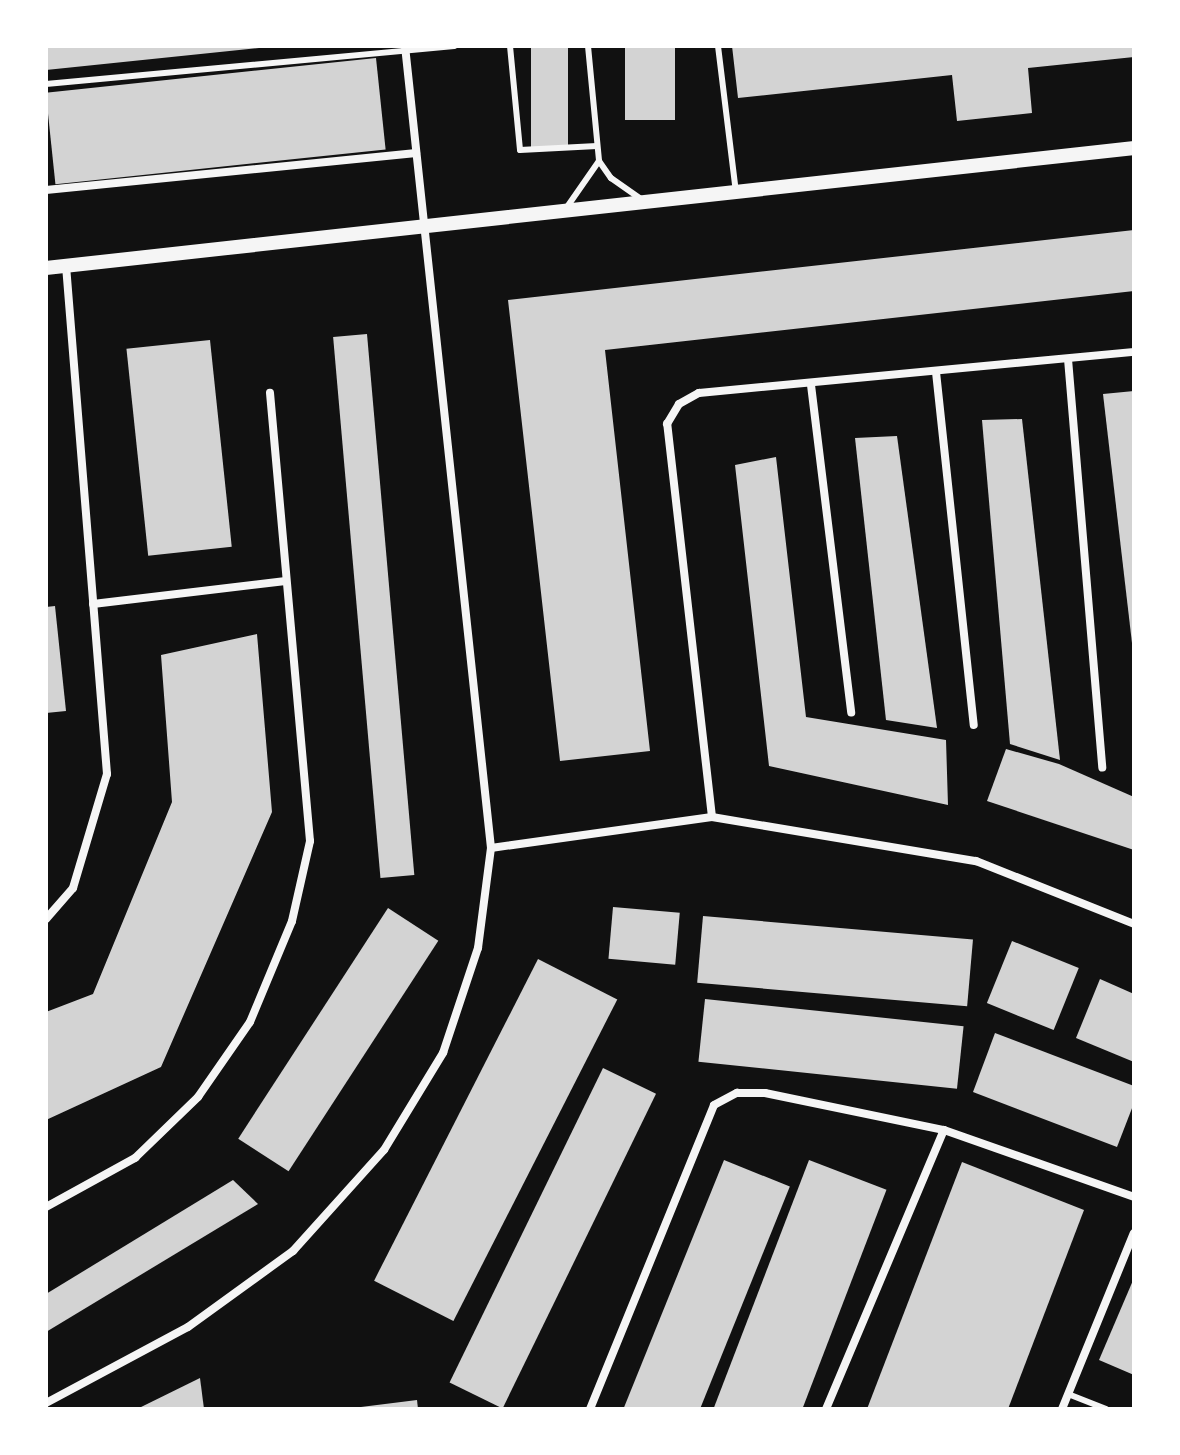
<!DOCTYPE html>
<html>
<head>
<meta charset="utf-8">
<style>
	body { margin:0 }
	#map { position:relative; width:1180px; height:1455px; overflow:hidden; background:#111; font-family:"Varela Round",sans-serif }
	div>[style] { position:absolute }
	[style*='--x'] { left:calc(var(--x)*1px); top:calc(var(--y)*1px); width:calc(var(--w)*1px); rotate:calc(var(--a)*1deg) }
	.building>* { inset:0; background:#d3d3d3; transform-origin:0 0 }
	.service>* { height:6px; margin:-3px; padding:0 3px; transform-origin:3px; border-radius:3px; background:#f5f5f5 }
	.minor>* { height:8px; margin:-4px; padding:0 4px; transform-origin:4px; border-radius:4px; background:#f5f5f5 }
	.tertiary>* { height:14px; margin:-7px; padding:0 7px; transform-origin:7px; border-radius:7px; background:#f5f5f5 }
	span { translate:-50% -50%; white-space:nowrap; text-align:center; line-height:1.15; -webkit-text-stroke:8px #fff; paint-order:stroke }
	.frame { position:absolute; inset:0; border:48px solid #fff; pointer-events:none }
</style>
</head>
<body>
<div id="map">
	<div class="building">
		<div style="clip-path:polygon(46px 46px,259px 46px,259px 48px,46px 70px)"></div>
		<div style="left:531px;top:46px;width:37px;height:101px"></div>
		<div style="left:625px;top:46px;width:50px;height:74px"></div>
		<div style="clip-path:polygon(732px 46px,1134px 46px,1134px 57px,1028px 68px,1032px 113px,957px 121px,952px 75px,738px 98px)"></div>
		<div style="left:376px;top:58px;width:92px;height:332px;rotate:84deg"></div>
		<div style="clip-path:polygon(1134px 230px,1134px 291px,605px 350px,650px 751px,560px 761px,508px 300px)"></div>
		<div style="left:367px;top:334px;width:543px;height:34px;rotate:85deg"></div>
		<div style="left:210px;top:340px;width:208px;height:84px;rotate:84deg"></div>
		<div style="clip-path:polygon(1134px 391px,1134px 642px,1132px 643px,1103px 394px)"></div>
		<div style="clip-path:polygon(1022px 419px,1060px 760px,1010px 744px,982px 420px)"></div>
		<div style="clip-path:polygon(897px 436px,937px 728px,886px 720px,855px 438px)"></div>
		<div style="clip-path:polygon(776px 457px,806px 717px,946px 740px,948px 805px,769px 766px,735px 465px)"></div>
		<div style="clip-path:polygon(55px 606px,66px 711px,46px 713px,46px 607px)"></div>
		<div style="clip-path:polygon(257px 634px,272px 812px,161px 1067px,46px 1120px,46px 1012px,93px 994px,172px 802px,161px 655px)"></div>
		<div style="clip-path:polygon(1006px 749px,1059px 764px,1134px 797px,1134px 850px,987px 801px)"></div>
		<div style="left:613px;top:907px;width:67px;height:52px;rotate:5deg"></div>
		<div style="left:388px;top:908px;width:60px;height:275px;rotate:33deg"></div>
		<div style="left:703px;top:916px;width:271px;height:67px;rotate:5deg"></div>
		<div style="left:1012px;top:941px;width:72px;height:67px;rotate:22deg"></div>
		<div style="left:538px;top:959px;width:89px;height:361px;rotate:27deg"></div>
		<div style="clip-path:polygon(1100px 979px,1134px 994px,1134px 1062px,1076px 1038px)"></div>
		<div style="left:705px;top:999px;width:260px;height:63px;rotate:6deg"></div>
		<div style="clip-path:polygon(995px 1033px,1134px 1086px,1134px 1103px,1117px 1147px,973px 1092px)"></div>
		<div style="left:603px;top:1068px;width:59px;height:350px;rotate:26deg"></div>
		<div style="left:724px;top:1160px;width:71px;height:267px;rotate:22deg"></div>
		<div style="left:809px;top:1160px;width:83px;height:267px;rotate:21deg"></div>
		<div style="clip-path:polygon(962px 1162px,1084px 1210px,1008px 1409px,867px 1409px)"></div>
		<div style="clip-path:polygon(233px 1180px,258px 1204px,46px 1332px,46px 1294px)"></div>
		<div style="clip-path:polygon(1134px 1278px,1134px 1375px,1099px 1360px)"></div>
		<div style="clip-path:polygon(200px 1378px,204px 1409px,137px 1409px)"></div>
		<div style="clip-path:polygon(417px 1400px,418px 1409px,361px 1409px,361px 1407px)"></div>
	</div>
	<div class="service">
		<div style="--x:510;--y:46;--w:104;--a:84.5"></div>
		<div style="--x:520;--y:150;--w:77;--a:-3"></div>
		<div style="--x:588;--y:46;--w:116;--a:84.5"></div>
		<div style="--x:599;--y:161;--w:21;--a:55"></div>
		<div style="--x:611;--y:178;--w:37;--a:35"></div>
		<div style="--x:718;--y:46;--w:147;--a:83"></div>
		<div style="--x:46;--y:84;--w:410;--a:-5.3"></div>
		<div style="--x:567;--y:207;--w:56;--a:-55.2"></div>
		<div style="--x:1068;--y:1394;--w:41;--a:21.5"></div>
	</div>
	<div class="minor">
		<div style="--x:46;--y:190;--w:372;--a:-5.7"></div>
		<div style="--x:1068;--y:359;--w:410;--a:85.2"></div>
		<div style="--x:936;--y:372;--w:355;--a:83.9"></div>
		<div style="--x:811;--y:385;--w:330;--a:83"></div>
		<div style="--x:93;--y:604;--w:194;--a:-6.8"></div>
		<div style="--x:712;--y:817;--w:396;--a:-96.5"></div>
		<div style="--x:667;--y:424;--w:23;--a:-59"></div>
		<div style="--x:679;--y:404;--w:23;--a:-29"></div>
		<div style="--x:699;--y:393;--w:437;--a:-5.4"></div>
		<div style="--x:491;--y:848;--w:223;--a:-8"></div>
		<div style="--x:712;--y:817;--w:268;--a:9.5"></div>
		<div style="--x:976;--y:861;--w:170;--a:21.7"></div>
		<div style="--x:46;--y:919;--w:41;--a:-48.9"></div>
		<div style="--x:73;--y:888;--w:119;--a:-73.4"></div>
		<div style="--x:107;--y:774;--w:510;--a:-94.61"></div>
		<div style="--x:46;--y:1207;--w:102;--a:-28.8"></div>
		<div style="--x:135;--y:1158;--w:88;--a:-44.1"></div>
		<div style="--x:198;--y:1097;--w:91;--a:-55.3"></div>
		<div style="--x:250;--y:1022;--w:109;--a:-67.4"></div>
		<div style="--x:292;--y:921;--w:82;--a:-77.3"></div>
		<div style="--x:310;--y:841;--w:450;--a:-95.1"></div>
		<div style="--x:46;--y:1403;--w:161;--a:-28.2"></div>
		<div style="--x:188;--y:1327;--w:130;--a:-35.9"></div>
		<div style="--x:293;--y:1251;--w:136;--a:-48"></div>
		<div style="--x:384;--y:1150;--w:114;--a:-58.7"></div>
		<div style="--x:443;--y:1053;--w:111;--a:-71.6"></div>
		<div style="--x:478;--y:948;--w:101;--a:-82.6"></div>
		<div style="--x:491;--y:848;--w:807;--a:-96.12"></div>
		<div style="--x:590;--y:1409;--w:328;--a:-67.8"></div>
		<div style="--x:714;--y:1105;--w:26;--a:-28"></div>
		<div style="--x:737;--y:1093;--w:28;--a:0"></div>
		<div style="--x:765;--y:1093;--w:183;--a:11.7"></div>
		<div style="--x:944;--y:1130;--w:201;--a:19.4"></div>
		<div style="--x:826;--y:1409;--w:303;--a:-67.1"></div>
		<div style="--x:1062;--y:1409;--w:190;--a:-67.8"></div>
	</div>
	<div class="tertiary">
		<div style="--x:46;--y:268;--w:1095;--a:-6.29"></div>
	</div>
	<div class="frame"></div>
</div>
</body>
</html>
